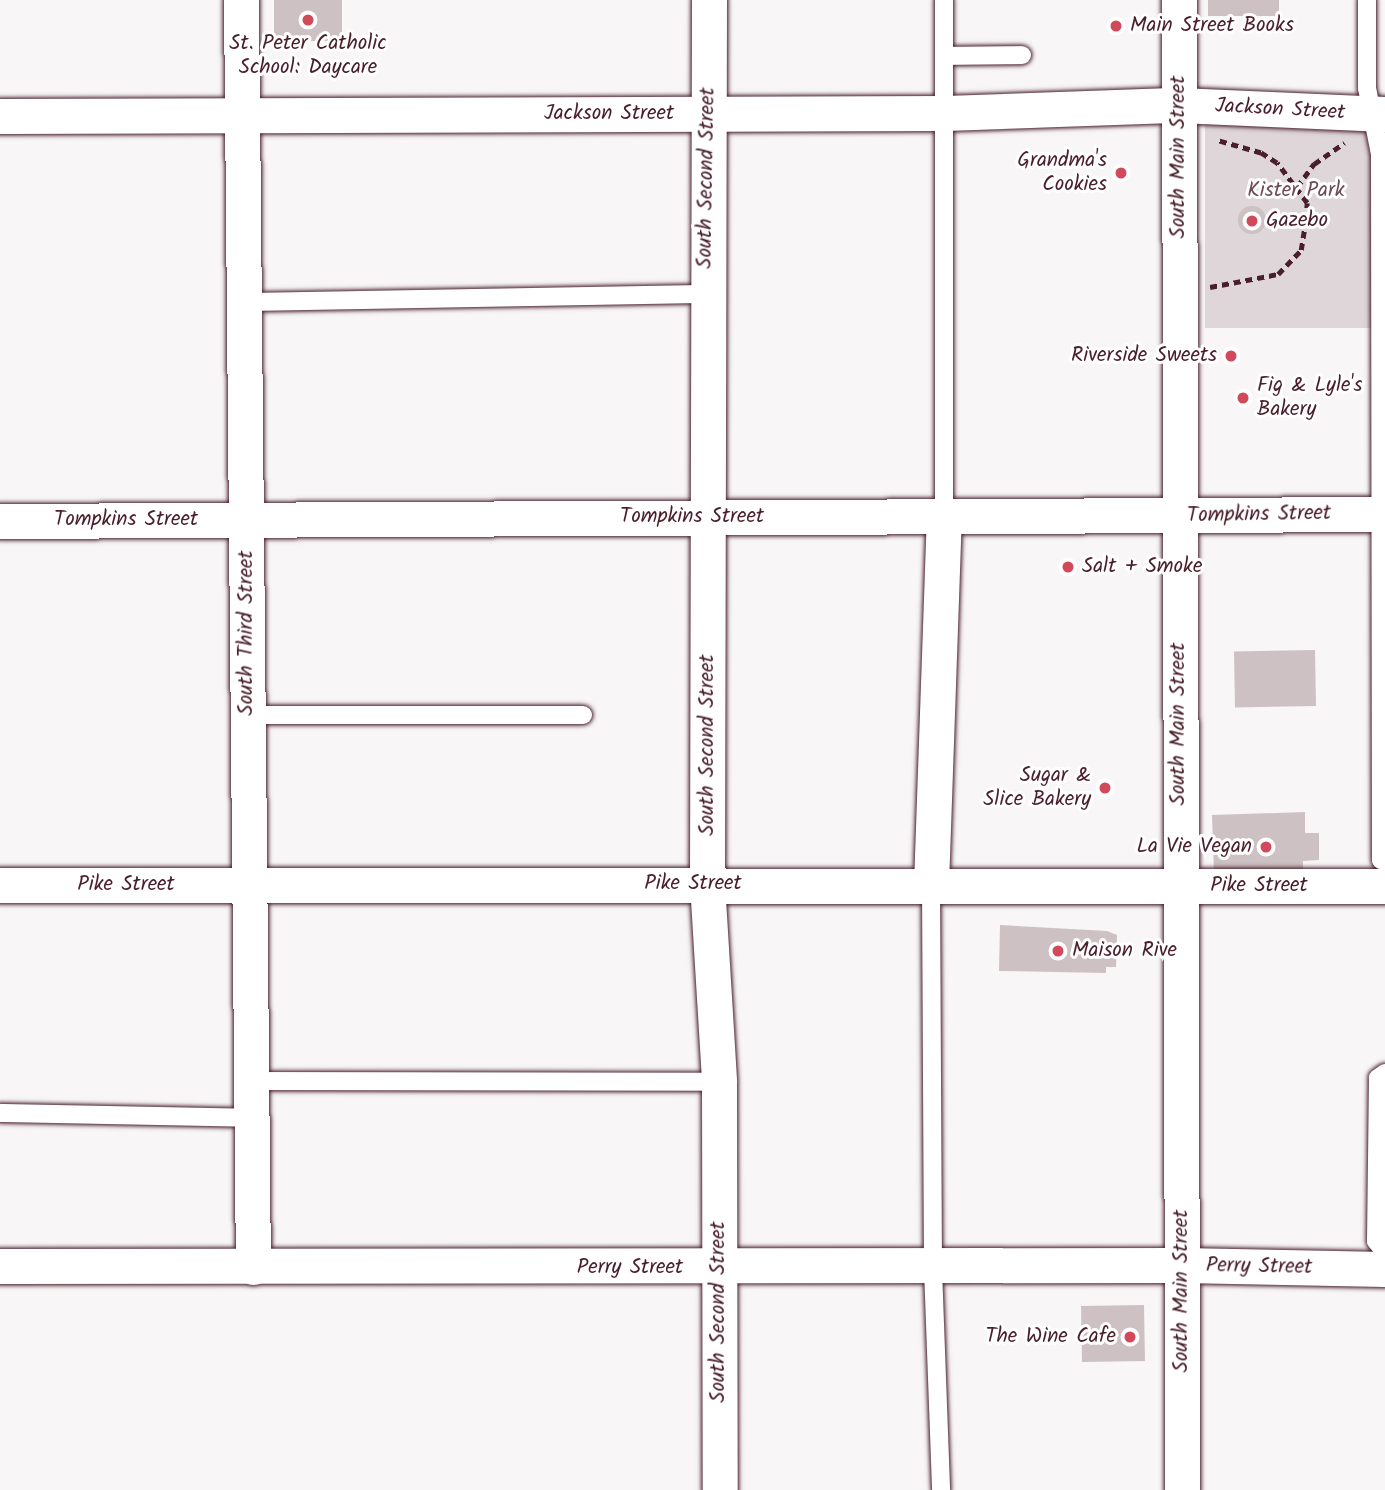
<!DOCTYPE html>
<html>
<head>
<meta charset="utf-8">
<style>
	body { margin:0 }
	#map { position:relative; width:1385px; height:1490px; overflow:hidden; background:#f8f6f7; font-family:Kalam,sans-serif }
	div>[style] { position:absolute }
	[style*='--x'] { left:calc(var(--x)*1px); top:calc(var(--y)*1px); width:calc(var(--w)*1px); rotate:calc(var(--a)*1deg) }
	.green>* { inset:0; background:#ded6d9; transform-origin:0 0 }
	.building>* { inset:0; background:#cdc1c4; transform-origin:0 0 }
	.round { border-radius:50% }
	.path>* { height:4.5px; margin-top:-2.25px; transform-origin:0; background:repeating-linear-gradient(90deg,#4a1f2b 0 7px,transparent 0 12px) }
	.roads { filter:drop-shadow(0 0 2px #4a1f2b) drop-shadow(0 0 2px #4a1f2b) }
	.lane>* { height:18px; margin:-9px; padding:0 9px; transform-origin:9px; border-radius:9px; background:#fff }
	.street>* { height:35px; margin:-17.5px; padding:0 17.5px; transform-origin:17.5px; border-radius:17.5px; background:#fff }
	.dots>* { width:19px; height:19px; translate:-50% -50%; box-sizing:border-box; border:4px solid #fff; border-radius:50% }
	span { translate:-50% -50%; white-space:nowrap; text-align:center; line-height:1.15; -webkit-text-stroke:6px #fff; paint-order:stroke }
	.poi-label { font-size:21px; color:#4a1f2b }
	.left { translate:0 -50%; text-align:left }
	.right { translate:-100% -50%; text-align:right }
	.street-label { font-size:21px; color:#4a1f2b }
	.park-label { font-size:21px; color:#6f4d56 }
</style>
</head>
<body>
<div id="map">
	<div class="green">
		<div style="left:1205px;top:96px;width:180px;height:232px"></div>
	</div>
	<div class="building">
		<div style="left:274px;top:0;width:68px;height:41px"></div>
		<div style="left:1208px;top:0;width:71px;height:16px"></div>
		<div class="round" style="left:1238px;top:206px;width:28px;height:28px"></div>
		<div style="left:1315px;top:650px;width:56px;height:81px;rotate:89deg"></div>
		<div style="clip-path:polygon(1305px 812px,1305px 833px,1319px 833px,1319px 860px,1303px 861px,1303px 873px,1214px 875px,1212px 815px)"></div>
		<div style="clip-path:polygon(1000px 925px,1107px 931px,1117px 935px,1116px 967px,1106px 967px,1106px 973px,999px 971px)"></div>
		<div style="left:1144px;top:1305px;width:56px;height:63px;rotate:89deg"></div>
	</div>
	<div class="path">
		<div style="--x:1297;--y:187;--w:29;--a:-54"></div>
		<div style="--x:1314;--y:164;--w:37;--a:-35"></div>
		<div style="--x:1268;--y:222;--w:38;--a:-3"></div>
		<div style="--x:1210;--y:287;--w:69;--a:-10.8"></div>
		<div style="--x:1278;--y:274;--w:33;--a:-46"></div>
		<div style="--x:1301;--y:250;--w:30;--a:-81"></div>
		<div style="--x:1306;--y:220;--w:17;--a:-87"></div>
		<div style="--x:1307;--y:203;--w:50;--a:-126.9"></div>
		<div style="--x:1277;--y:163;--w:19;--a:-148"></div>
		<div style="--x:1261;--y:153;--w:44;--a:-164.1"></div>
	</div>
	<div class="roads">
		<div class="lane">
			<div style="--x:1367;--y:0;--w:88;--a:90"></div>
			<div style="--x:1367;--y:88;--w:67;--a:78.9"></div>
			<div style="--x:1380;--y:154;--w:706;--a:89.92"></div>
			<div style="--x:1381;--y:860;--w:4;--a:0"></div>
			<div style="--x:945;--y:56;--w:77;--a:-0.7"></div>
			<div style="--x:244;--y:302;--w:462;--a:-1"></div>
			<div style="--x:944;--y:516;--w:516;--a:-90"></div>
			<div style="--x:248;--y:715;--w:335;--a:0"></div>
			<div style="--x:931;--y:885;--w:384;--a:89.7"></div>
			<div style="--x:933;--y:1269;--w:221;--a:87.9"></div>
			<div style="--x:1385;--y:1073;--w:9;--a:144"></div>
			<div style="--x:1378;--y:1078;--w:163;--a:90.7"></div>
			<div style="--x:1376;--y:1241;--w:14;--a:51"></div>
			<div style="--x:251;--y:1081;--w:468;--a:0.1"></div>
			<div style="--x:0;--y:1113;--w:252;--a:1.1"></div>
		</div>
		<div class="street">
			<div style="--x:241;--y:0;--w:1267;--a:89.46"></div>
			<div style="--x:709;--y:0;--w:883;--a:90.13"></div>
			<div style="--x:707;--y:883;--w:199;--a:86.5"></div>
			<div style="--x:719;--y:1082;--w:408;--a:89.9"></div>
			<div style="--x:1179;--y:0;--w:1490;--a:89.88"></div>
			<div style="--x:0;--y:116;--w:945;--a:-0.18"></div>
			<div style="--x:945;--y:113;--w:234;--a:-2"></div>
			<div style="--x:1179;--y:105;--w:206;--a:2.5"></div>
			<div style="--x:0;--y:521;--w:1385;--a:-0.29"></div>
			<div style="--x:0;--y:885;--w:1385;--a:0.04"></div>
			<div style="--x:931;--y:885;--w:369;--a:-88"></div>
			<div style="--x:0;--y:1266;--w:1182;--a:-0.05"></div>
			<div style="--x:1182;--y:1265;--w:203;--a:1.1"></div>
		</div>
	</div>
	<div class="dots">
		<div style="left:308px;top:20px;background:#d1495b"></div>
		<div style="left:1116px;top:26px;background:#d1495b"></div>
		<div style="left:1121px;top:173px;background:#d1495b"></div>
		<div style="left:1252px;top:221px;background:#d1495b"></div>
		<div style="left:1231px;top:356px;background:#d1495b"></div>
		<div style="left:1243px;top:398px;background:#d1495b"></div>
		<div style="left:1068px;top:567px;background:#d1495b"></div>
		<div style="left:1105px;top:788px;background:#d1495b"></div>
		<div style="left:1266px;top:847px;background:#d1495b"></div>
		<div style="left:1058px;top:951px;background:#d1495b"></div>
		<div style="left:1130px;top:1337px;background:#d1495b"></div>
	</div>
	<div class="poi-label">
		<span class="left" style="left:1130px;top:26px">Main Street Books</span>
		<span style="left:308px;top:56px">St. Peter Catholic<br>School: Daycare</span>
		<span class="right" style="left:1107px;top:173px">Grandma's<br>Cookies</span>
		<span class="left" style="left:1266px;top:221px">Gazebo</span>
		<span class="right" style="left:1217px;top:356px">Riverside Sweets</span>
		<span class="left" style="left:1257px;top:398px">Fig &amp; Lyle's<br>Bakery</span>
		<span class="left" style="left:1082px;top:567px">Salt + Smoke</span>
		<span class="right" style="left:1091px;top:788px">Sugar &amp;<br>Slice Bakery</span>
		<span class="right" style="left:1252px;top:847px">La Vie Vegan</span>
		<span class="left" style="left:1072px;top:951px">Maison Rive</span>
		<span class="right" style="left:1116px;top:1337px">The Wine Cafe</span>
	</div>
	<div class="street-label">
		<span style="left:1280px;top:110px;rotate:3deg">Jackson Street</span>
		<span style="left:609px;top:114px">Jackson Street</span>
		<span style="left:1179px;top:157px;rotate:-90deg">South Main Street</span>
		<span style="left:707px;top:178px;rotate:-89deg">South Second Street</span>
		<span style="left:1259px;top:515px;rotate:-1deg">Tompkins Street</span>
		<span style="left:692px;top:517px">Tompkins Street</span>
		<span style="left:126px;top:520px">Tompkins Street</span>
		<span style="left:247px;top:633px;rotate:-90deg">South Third Street</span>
		<span style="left:1179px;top:724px;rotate:-90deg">South Main Street</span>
		<span style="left:708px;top:745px;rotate:-90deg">South Second Street</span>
		<span style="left:693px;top:884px">Pike Street</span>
		<span style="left:126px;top:885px">Pike Street</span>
		<span style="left:1259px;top:886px">Pike Street</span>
		<span style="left:1259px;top:1267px;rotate:1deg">Perry Street</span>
		<span style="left:630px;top:1268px">Perry Street</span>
		<span style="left:1182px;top:1291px;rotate:-90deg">South Main Street</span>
		<span style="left:719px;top:1312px;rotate:-90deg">South Second Street</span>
	</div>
	<div class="park-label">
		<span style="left:1296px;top:191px">Kister Park</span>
	</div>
</div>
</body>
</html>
